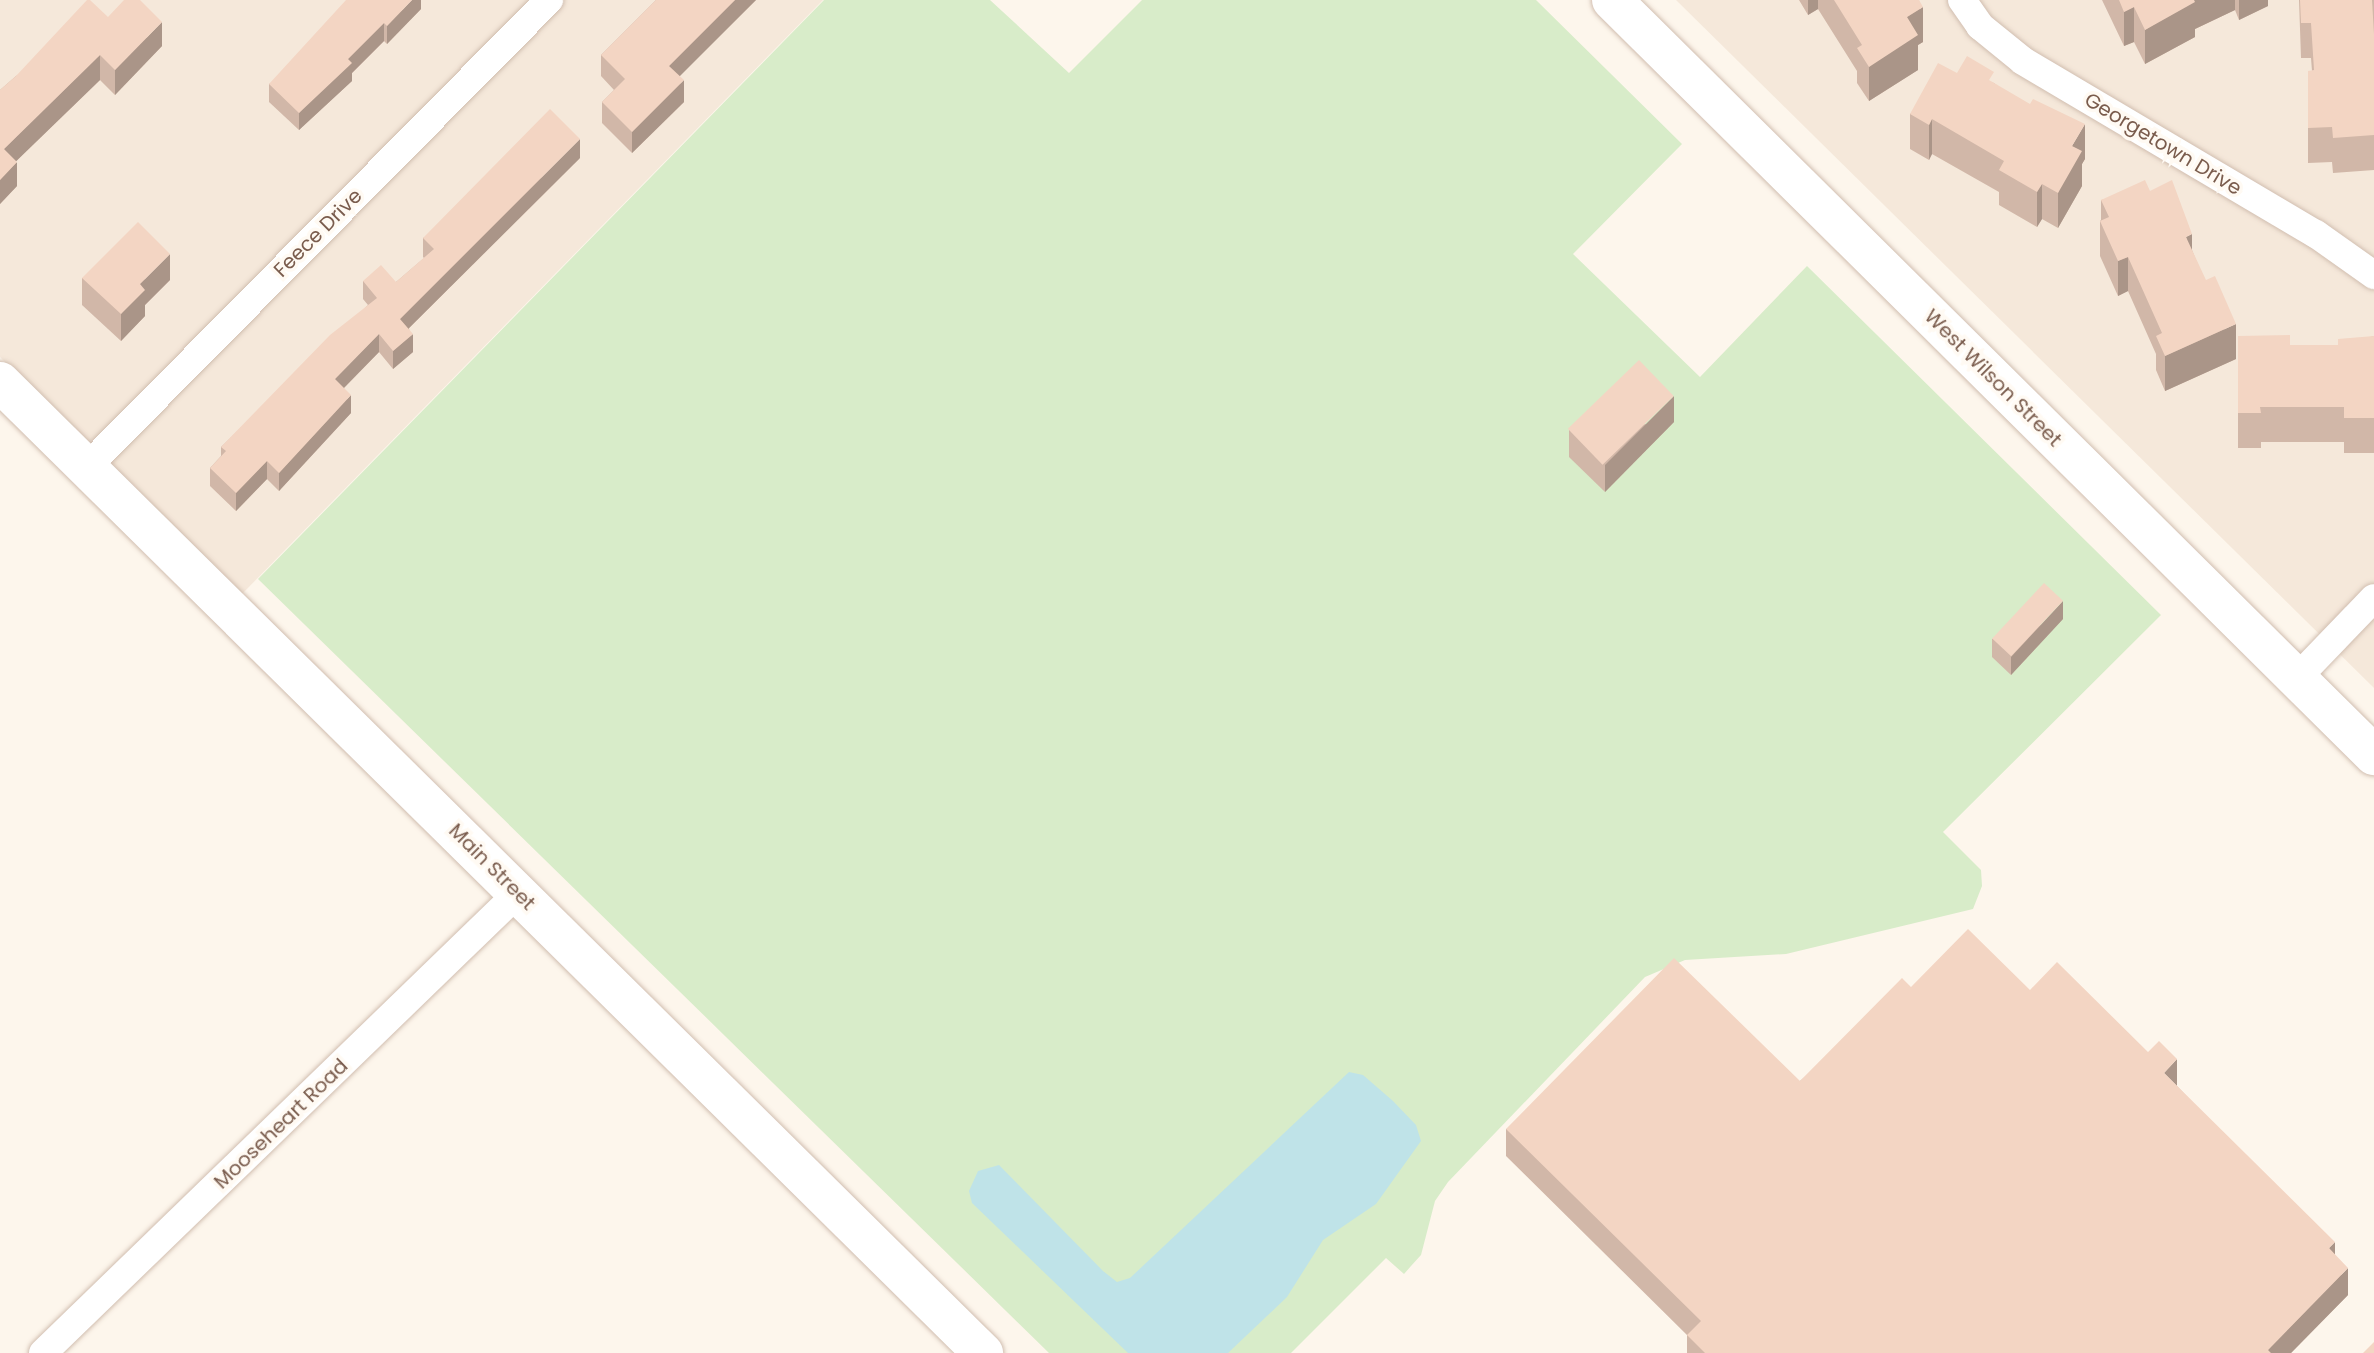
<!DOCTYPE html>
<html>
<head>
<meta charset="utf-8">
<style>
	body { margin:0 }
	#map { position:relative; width:2374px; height:1353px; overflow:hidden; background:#fdf6ec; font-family:Poppins,sans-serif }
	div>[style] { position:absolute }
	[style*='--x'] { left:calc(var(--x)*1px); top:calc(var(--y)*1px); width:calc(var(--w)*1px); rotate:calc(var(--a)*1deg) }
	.residential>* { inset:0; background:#f5e8da }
	.green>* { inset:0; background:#d8ecc9 }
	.water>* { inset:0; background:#bfe3e8 }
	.roads { filter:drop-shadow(0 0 2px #d1beb0) drop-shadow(0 0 2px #d1beb0) }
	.minor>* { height:28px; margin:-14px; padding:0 14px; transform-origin:14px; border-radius:14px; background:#fff }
	.secondary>* { height:40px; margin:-20px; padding:0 20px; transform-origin:20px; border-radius:20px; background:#fff }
	.wall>* { inset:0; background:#d1b7a8 }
	.shaded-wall>* { inset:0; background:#aa9588 }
	.building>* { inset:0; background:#f3d5c3; transform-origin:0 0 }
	span { translate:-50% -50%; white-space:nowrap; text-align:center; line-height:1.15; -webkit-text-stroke:7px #fffaf3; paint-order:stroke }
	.street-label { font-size:20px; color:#7a5c4d }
</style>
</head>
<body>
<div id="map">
	<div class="residential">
		<div style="clip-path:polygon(0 0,823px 0,240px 596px,0 357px)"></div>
		<div style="clip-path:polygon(1676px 0,2374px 0,2374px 688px)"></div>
	</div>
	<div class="green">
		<div style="clip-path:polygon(824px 0,990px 0,1069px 73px,1142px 0,1536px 0,1682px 144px,1573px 254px,1700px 377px,1807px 266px,2161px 615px,1943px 832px,1981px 870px,1982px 886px,1973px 909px,1786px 954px,1685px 960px,1645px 977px,1448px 1182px,1435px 1201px,1421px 1255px,1411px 1266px,1404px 1274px,1386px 1258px,1291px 1353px,1049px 1353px,258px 579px)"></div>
	</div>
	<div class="water">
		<div style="clip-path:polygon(1349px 1072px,1363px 1075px,1393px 1101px,1416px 1125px,1421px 1141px,1376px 1204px,1323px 1240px,1287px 1297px,1228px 1353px,1128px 1353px,972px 1203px,969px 1191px,978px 1171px,999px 1165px,1103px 1271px,1117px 1282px,1130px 1278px)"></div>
	</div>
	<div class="roads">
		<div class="minor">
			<div style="--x:1962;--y:0;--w:32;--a:55"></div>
			<div style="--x:1980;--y:26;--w:55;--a:39.1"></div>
			<div style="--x:2023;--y:61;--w:340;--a:30.6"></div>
			<div style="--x:2316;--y:234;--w:71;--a:35.3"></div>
			<div style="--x:87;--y:467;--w:657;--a:-45.31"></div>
			<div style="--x:2296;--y:679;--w:112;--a:-46.1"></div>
			<div style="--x:43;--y:1353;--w:661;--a:-44.08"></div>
		</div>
		<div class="secondary">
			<div style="--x:1612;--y:0;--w:1073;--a:44.74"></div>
			<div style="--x:0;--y:382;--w:1382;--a:44.65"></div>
		</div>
	</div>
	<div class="wall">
		<div style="clip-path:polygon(421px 0,421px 9px,387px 44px,384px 41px,352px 73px,352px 81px,299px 130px,269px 102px,269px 84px)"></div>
		<div style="clip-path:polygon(656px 0,756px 0,679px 76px,684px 102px,632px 153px,602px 123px,602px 102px,614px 90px,601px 76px,601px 55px)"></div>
		<div style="clip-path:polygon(1799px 0,1919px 0,1923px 42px,1918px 45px,1918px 70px,1869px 101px,1857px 83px,1857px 71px,1818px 9px,1808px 15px)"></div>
		<div style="clip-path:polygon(2102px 0,2268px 0,2268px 6px,2239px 20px,2235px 10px,2195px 29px,2195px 37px,2145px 64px,2134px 42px,2124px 46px)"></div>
		<div style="clip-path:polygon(2299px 0,2374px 0,2374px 170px,2333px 173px,2332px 162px,2308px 163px,2308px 71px,2312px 71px,2311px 58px,2301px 58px)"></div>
		<div style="clip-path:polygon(108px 17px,162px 46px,115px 95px,100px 80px,16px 161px,17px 186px,0 204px,0 90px,16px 76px)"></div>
		<div style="clip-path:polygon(1957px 73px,1994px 83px,2085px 159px,2082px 164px,2082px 186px,2058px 228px,2042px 219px,2037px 227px,1999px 205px,1999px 192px,1932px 154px,1929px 160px,1910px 149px,1910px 114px)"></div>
		<div style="clip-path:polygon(580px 158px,409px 328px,413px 352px,393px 369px,379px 352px,344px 388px,351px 413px,279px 491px,267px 479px,236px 511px,210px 486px,210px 468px,221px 456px,221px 447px,368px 305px,363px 299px,363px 281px,396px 282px,424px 258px,423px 257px,423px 238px)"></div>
		<div style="clip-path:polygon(2150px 191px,2192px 250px,2236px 359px,2165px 391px,2156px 370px,2156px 354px,2128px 291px,2118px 296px,2100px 256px,2100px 221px,2101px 220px,2101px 200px)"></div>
		<div style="clip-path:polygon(82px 278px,170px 280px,145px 305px,145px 316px,121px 341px,82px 305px)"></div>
		<div style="clip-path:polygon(2238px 336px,2290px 345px,2338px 345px,2374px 336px,2374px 453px,2344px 453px,2344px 442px,2261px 442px,2261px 448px,2238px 448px)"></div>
		<div style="clip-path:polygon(1674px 422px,1605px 492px,1569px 457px,1569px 430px)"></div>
		<div style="clip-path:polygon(2063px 619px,2011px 675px,1992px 657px,1992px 639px)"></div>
		<div style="clip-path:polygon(1911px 987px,2030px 990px,2177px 1086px,2335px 1255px,2348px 1295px,2291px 1353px,1687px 1353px,1687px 1335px,1506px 1156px,1506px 1129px,1800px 1081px)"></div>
	</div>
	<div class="shaded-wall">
		<div style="clip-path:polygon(412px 0,421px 0,421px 9px,387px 44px,387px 26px)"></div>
		<div style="clip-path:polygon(735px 0,756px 0,669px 87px,669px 66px)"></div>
		<div style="clip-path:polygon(1808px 0,1818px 0,1818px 9px,1808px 15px)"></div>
		<div style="clip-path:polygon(2192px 0,2235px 0,2235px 10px,2195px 29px,2195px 37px,2145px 64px,2145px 30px)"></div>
		<div style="clip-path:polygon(2239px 0,2268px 0,2268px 6px,2239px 20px)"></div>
		<div style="clip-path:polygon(1923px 7px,1923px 42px,1918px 45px,1918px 70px,1869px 101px,1869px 67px,1907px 17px)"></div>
		<div style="clip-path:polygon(2134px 7px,2134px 42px,2124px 46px,2124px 12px)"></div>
		<div style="clip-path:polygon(162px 22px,162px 46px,115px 95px,115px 70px)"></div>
		<div style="clip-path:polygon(384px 23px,384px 41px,352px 73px,352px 81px,299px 130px,299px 113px,348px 59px)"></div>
		<div style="clip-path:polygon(100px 55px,100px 80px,4px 173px,4px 149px)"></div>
		<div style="clip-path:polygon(684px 80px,684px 102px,632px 153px,632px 132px)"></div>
		<div style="clip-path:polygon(1932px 119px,1932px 154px,1929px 160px,1929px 125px)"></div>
		<div style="clip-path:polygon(2085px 124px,2085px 159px,2082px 164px,2082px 186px,2058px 228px,2058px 193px,2072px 146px)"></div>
		<div style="clip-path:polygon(580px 139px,580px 158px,400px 337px,400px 319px)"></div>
		<div style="clip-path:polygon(17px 162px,17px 186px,0 204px,0 180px)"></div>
		<div style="clip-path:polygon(2042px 184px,2042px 219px,2037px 227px,2037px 192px)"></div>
		<div style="clip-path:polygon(2192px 234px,2192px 269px,2186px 237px)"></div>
		<div style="clip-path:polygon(170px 254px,170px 280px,145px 305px,145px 316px,121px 341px,121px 314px,140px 284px)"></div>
		<div style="clip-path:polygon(2128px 257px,2128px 291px,2118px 296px,2118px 261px)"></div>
		<div style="clip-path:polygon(2236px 324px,2236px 359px,2165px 391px,2165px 356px)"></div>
		<div style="clip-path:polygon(379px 334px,379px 352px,335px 397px,335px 379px)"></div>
		<div style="clip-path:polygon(413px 334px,413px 352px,393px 369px,393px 351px)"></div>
		<div style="clip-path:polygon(351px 395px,351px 413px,279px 491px,279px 473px)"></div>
		<div style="clip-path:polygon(1674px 396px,1674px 422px,1605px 492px,1605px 465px)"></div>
		<div style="clip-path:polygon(267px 461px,267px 479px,236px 511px,236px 493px)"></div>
		<div style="clip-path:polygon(2063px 601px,2063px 619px,2011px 675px,2011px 657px)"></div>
		<div style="clip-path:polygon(2177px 1059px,2177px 1086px,2164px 1073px)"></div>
		<div style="clip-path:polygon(2335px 1242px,2335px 1269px,2329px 1248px)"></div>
		<div style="clip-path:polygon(2348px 1268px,2348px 1295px,2291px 1353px,2268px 1353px,2268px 1350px)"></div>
	</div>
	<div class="building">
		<div style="clip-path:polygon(87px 0,90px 0,108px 17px,124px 0,140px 0,162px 22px,115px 70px,100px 55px,4px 149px,17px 162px,0 180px,0 90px,16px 76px)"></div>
		<div style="clip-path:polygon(346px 0,412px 0,387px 26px,384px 23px,348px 59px,352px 63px,299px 113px,269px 84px)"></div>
		<div style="clip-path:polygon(656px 0,735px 0,669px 66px,684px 80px,632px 132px,602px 102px,625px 79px,601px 55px)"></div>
		<div style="clip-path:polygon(1834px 0,1919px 0,1923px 7px,1907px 17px,1918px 35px,1869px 67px,1857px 48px,1862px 45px)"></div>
		<div style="clip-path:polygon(2119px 0,2194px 0,2195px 2px,2145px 30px,2134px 7px,2124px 12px)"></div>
		<div style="clip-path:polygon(2300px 0,2372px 0,2374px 34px,2374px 135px,2333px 138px,2332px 127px,2308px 128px,2308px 71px,2314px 70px,2311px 23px,2301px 23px)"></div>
		<div style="clip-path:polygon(1967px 56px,1994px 72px,1989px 80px,2030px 104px,2033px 99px,2085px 124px,2072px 146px,2082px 151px,2058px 193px,2042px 184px,2037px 192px,1999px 170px,2004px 161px,1932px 119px,1929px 125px,1910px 114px,1938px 63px,1957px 73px)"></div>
		<div style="clip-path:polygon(550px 109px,580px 139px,400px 319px,413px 334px,393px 351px,379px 334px,335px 379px,351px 395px,279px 473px,267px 461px,236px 493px,210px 468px,226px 451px,221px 447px,330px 335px,377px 298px,363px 281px,381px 265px,396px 282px,434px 249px,423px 238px)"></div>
		<div style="clip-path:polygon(2145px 180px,2150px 191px,2172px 180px,2192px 234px,2186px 237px,2206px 280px,2215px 276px,2236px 324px,2165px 356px,2156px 336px,2162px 333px,2128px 257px,2118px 261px,2100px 221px,2109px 217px,2101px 200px)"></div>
		<div style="clip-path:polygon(138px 222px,170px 254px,140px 284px,145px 290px,121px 314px,82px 278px)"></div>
		<div style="clip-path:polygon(2290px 335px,2290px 345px,2338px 345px,2338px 339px,2374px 336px,2374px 418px,2344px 418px,2344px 407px,2260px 407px,2261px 413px,2238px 413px,2238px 336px)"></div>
		<div style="left:1639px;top:360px;width:50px;height:99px;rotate:46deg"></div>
		<div style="left:2044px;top:583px;width:26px;height:76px;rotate:43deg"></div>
		<div style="clip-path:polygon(1968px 929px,2030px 990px,2057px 962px,2148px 1052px,2159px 1041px,2177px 1059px,2164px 1073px,2335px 1242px,2329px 1248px,2348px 1268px,2268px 1350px,2271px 1353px,1705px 1353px,1687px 1335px,1701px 1321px,1506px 1129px,1674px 958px,1800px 1081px,1902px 978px,1911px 987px)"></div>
		<div style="clip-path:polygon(2374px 1342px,2374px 1353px,2363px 1353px)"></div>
	</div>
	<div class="street-label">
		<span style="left:2163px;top:144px;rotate:31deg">Georgetown Drive</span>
		<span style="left:318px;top:233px;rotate:-45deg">Feece Drive</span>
		<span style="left:1993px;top:378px;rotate:45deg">West Wilson Street</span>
		<span style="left:492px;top:867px;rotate:45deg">Main Street</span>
		<span style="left:281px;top:1124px;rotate:-44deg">Mooseheart Road</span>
	</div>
</div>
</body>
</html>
